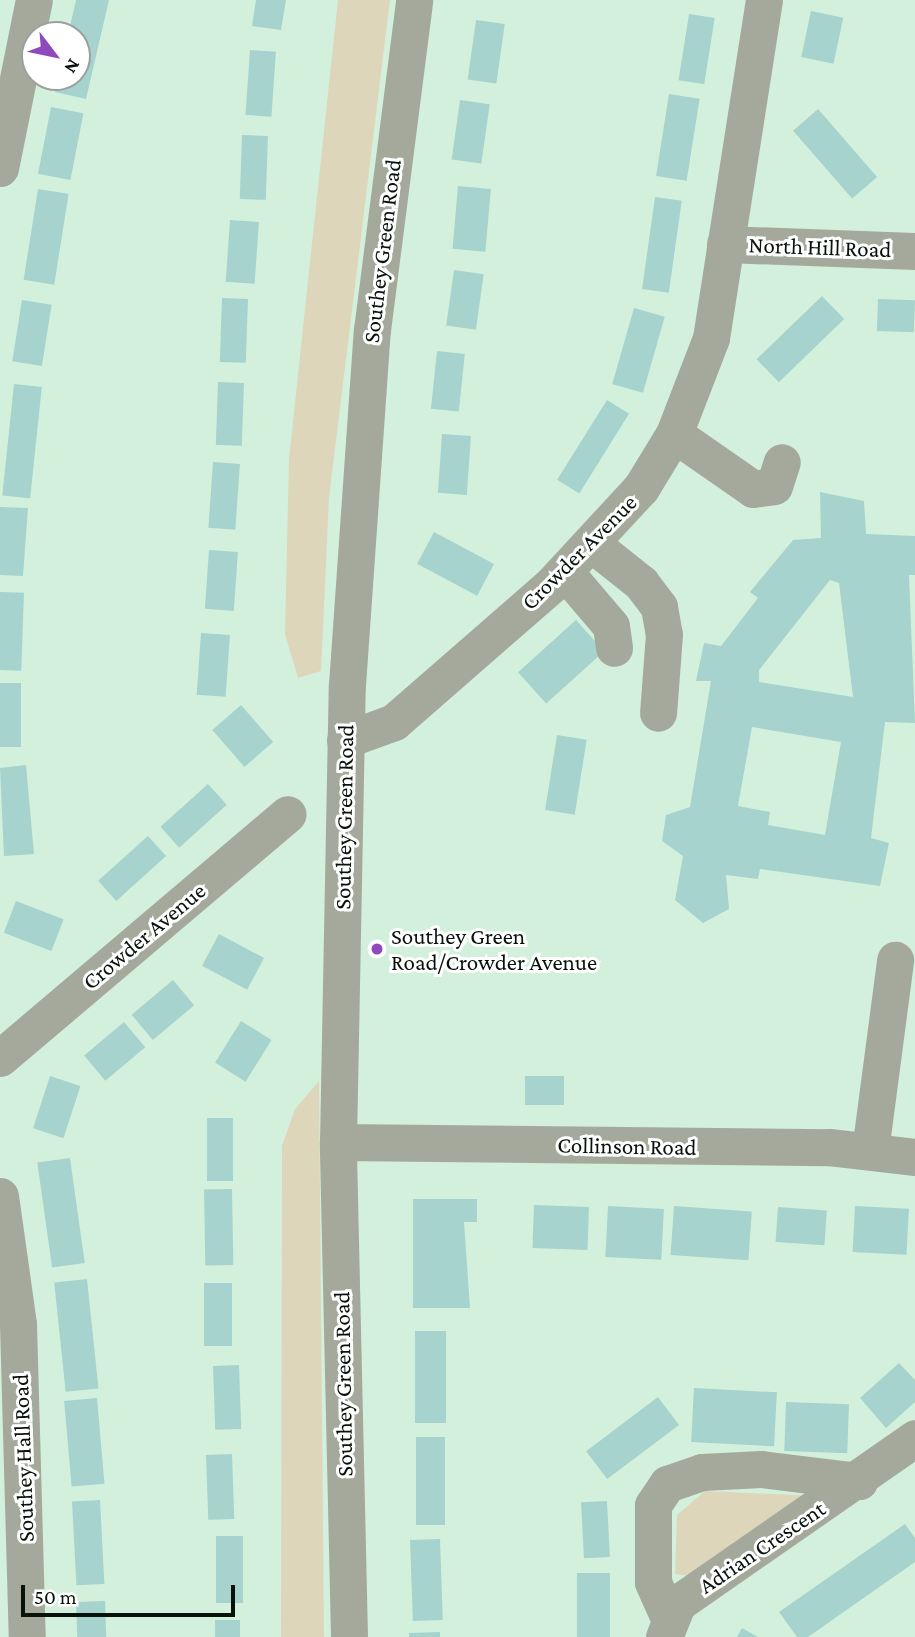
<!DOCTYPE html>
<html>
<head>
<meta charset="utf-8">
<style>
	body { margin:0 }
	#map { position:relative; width:915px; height:1637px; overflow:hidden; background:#d3f0dc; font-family:"Crimson Pro",serif }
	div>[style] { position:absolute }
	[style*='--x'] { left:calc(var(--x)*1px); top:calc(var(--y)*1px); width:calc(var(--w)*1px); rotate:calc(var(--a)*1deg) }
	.green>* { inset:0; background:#ddd6bb }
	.building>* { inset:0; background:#a6d3cd; transform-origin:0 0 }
	.minor>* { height:37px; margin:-18.5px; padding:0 18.5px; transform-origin:18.5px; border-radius:18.5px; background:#a4a99c }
	.dots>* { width:19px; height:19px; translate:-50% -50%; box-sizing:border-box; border:4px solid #fff; border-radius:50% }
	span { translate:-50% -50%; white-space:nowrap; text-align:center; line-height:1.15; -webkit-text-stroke:6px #fff; paint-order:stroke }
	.street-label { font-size:23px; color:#07120b }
	.poi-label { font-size:23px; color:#07120b }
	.left { translate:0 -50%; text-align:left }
	.north { position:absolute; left:21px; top:21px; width:70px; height:70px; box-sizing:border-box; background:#fff; border:2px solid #9ca09d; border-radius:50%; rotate:122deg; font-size:19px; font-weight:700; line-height:28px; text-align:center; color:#07120b }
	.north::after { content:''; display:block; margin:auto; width:24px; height:32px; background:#8e49bd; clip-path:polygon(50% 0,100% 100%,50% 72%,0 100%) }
	.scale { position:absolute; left:21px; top:1585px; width:214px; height:32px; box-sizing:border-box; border:4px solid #07120b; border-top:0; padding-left:9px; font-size:21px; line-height:24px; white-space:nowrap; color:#07120b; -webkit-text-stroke:5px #fff; paint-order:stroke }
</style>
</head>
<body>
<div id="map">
	<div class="green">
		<div style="clip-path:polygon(338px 0,390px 0,329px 498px,321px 671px,298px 678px,285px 634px,289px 459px)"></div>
		<div style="clip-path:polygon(319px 1081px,324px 1637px,281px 1637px,282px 1146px,295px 1109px)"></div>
		<div style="clip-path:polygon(705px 1491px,817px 1496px,691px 1576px,675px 1574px,677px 1515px)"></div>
	</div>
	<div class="building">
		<div style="clip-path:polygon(76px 0,109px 0,86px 99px,55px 92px,58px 77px,77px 77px,77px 35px,68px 35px)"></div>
		<div style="clip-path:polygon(256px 0,286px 0,281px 30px,252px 26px)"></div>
		<div style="left:811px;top:11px;width:33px;height:47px;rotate:12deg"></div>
		<div style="left:689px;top:14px;width:26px;height:67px;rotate:9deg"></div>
		<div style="left:476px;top:20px;width:29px;height:60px;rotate:8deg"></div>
		<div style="left:250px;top:50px;width:26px;height:65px;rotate:4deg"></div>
		<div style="left:669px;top:94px;width:31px;height:83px;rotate:9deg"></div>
		<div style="left:460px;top:100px;width:30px;height:60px;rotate:8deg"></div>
		<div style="left:51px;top:107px;width:33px;height:68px;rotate:11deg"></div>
		<div style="left:818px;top:109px;width:90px;height:33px;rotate:49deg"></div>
		<div style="left:242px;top:135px;width:26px;height:64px;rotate:2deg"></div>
		<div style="left:458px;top:186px;width:33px;height:63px;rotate:5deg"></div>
		<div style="left:38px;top:189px;width:31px;height:92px;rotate:9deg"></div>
		<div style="left:655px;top:197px;width:27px;height:93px;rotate:8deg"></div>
		<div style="left:230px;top:220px;width:29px;height:62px;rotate:4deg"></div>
		<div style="left:454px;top:270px;width:30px;height:56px;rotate:8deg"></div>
		<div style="left:822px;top:296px;width:32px;height:91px;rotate:46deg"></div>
		<div style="left:222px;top:298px;width:26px;height:64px;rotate:2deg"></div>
		<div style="left:878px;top:299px;width:37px;height:32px;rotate:2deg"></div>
		<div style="left:22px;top:300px;width:30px;height:62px;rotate:9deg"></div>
		<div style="left:634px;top:308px;width:32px;height:79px;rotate:16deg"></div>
		<div style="left:437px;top:351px;width:28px;height:58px;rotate:6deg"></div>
		<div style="left:218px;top:382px;width:26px;height:63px;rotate:2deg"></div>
		<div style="left:14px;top:384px;width:28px;height:112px;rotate:6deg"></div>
		<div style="left:607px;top:400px;width:26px;height:94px;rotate:32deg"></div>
		<div style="left:442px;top:434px;width:29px;height:59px;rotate:4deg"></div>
		<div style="left:213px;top:462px;width:27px;height:66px;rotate:4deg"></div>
		<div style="clip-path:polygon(evenodd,820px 492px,864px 501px,866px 534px,915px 536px,915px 575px,909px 575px,915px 723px,885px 722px,871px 838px,889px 843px,880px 886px,760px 869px,758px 879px,726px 875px,729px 909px,703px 923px,675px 900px,683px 856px,662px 841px,666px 815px,690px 807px,711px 681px,696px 681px,704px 643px,721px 646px,758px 598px,750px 592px,793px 540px,821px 538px,820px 492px,830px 580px,839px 583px,853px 697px,759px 682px,759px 670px,830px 580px,820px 492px,752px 727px,841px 742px,825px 835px,768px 825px,770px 812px,738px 806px,752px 727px)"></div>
		<div style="clip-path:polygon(0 507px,28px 508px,23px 576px,0 575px)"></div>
		<div style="left:434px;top:532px;width:68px;height:36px;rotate:28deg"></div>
		<div style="left:209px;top:550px;width:29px;height:59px;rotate:4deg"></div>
		<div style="left:0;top:592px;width:24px;height:78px;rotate:2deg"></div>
		<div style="left:576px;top:620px;width:42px;height:78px;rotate:48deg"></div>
		<div style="left:201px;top:633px;width:29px;height:62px;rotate:4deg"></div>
		<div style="left:0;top:683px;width:21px;height:64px"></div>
		<div style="left:241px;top:705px;width:49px;height:38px;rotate:49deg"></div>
		<div style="left:557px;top:735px;width:30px;height:76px;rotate:9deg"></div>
		<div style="clip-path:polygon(26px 765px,34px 854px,4px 856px,0 768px)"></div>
		<div style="left:208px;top:784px;width:28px;height:64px;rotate:48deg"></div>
		<div style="left:148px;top:836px;width:27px;height:67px;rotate:48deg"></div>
		<div style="left:16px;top:901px;width:51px;height:34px;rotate:21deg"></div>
		<div style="left:219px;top:934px;width:51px;height:36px;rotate:28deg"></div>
		<div style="left:173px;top:980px;width:33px;height:54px;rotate:50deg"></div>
		<div style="left:241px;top:1021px;width:36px;height:49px;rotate:32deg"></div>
		<div style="left:124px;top:1022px;width:33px;height:52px;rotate:50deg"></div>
		<div style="left:50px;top:1076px;width:32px;height:55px;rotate:18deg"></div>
		<div style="left:525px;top:1076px;width:39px;height:29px"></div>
		<div style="left:207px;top:1118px;width:26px;height:63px"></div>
		<div style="left:70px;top:1158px;width:106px;height:33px;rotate:82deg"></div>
		<div style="left:232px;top:1189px;width:76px;height:28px;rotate:89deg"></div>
		<div style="clip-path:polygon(413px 1199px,477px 1199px,477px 1222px,464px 1222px,470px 1308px,413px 1308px)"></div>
		<div style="left:534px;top:1205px;width:55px;height:43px;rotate:2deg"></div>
		<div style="left:608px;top:1206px;width:56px;height:51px;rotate:3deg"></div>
		<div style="left:674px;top:1206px;width:78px;height:49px;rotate:4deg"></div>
		<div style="left:855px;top:1206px;width:54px;height:46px;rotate:3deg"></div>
		<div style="left:778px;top:1207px;width:49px;height:35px;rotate:4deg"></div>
		<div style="left:87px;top:1279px;width:110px;height:33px;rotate:84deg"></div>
		<div style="left:204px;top:1283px;width:28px;height:63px"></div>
		<div style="left:415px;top:1331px;width:31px;height:92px"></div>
		<div style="clip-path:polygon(899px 1363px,915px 1380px,915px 1402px,886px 1428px,860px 1398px)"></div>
		<div style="left:239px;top:1365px;width:64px;height:26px;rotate:88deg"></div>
		<div style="left:694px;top:1388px;width:83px;height:54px;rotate:3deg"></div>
		<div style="left:658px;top:1397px;width:35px;height:90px;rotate:53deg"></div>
		<div style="left:97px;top:1398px;width:86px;height:33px;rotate:85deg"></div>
		<div style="left:786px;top:1402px;width:63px;height:49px;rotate:2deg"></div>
		<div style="left:416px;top:1437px;width:29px;height:88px"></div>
		<div style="left:232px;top:1454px;width:65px;height:26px;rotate:88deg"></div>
		<div style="left:100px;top:1500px;width:84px;height:28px;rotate:87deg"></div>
		<div style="left:607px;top:1501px;width:56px;height:26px;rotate:87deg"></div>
		<div style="clip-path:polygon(905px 1524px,915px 1538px,915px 1562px,808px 1637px,797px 1637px,779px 1612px)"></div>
		<div style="left:216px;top:1536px;width:27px;height:67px"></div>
		<div style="left:440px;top:1539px;width:81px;height:30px;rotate:88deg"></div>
		<div style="left:577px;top:1573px;width:33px;height:64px"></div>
		<div style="left:105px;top:1601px;width:36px;height:29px;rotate:88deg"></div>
		<div style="left:215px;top:1620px;width:25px;height:17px"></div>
		<div style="clip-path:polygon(742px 1628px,758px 1637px,737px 1637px)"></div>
		<div style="clip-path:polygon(440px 1632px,440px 1637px,409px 1637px,409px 1633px)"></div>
	</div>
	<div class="minor">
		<div style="--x:0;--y:168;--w:171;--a:-78.6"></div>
		<div style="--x:725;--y:244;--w:190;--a:2.1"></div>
		<div style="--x:674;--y:434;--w:96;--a:34.8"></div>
		<div style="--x:753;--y:489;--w:21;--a:-8"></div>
		<div style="--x:774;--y:486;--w:25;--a:-72"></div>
		<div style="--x:592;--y:544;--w:63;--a:38.5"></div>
		<div style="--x:641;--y:583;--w:30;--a:53"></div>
		<div style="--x:659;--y:607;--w:27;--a:80"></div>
		<div style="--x:664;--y:634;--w:79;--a:94.3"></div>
		<div style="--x:565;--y:572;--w:71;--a:49.6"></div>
		<div style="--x:611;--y:626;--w:22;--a:82"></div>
		<div style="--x:345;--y:740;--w:52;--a:-20.2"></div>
		<div style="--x:394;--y:722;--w:210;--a:-41.1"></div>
		<div style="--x:552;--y:584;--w:131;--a:-47.2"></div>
		<div style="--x:641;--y:488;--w:63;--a:-58.6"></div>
		<div style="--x:674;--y:434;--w:103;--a:-68.9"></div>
		<div style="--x:711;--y:338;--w:342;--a:-81.1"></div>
		<div style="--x:0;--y:1058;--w:377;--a:-40.3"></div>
		<div style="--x:338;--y:1142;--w:491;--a:0.6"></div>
		<div style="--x:829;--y:1147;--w:87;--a:6.6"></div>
		<div style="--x:870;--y:1151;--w:193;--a:-82.5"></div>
		<div style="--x:0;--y:1196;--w:129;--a:82"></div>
		<div style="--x:18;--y:1324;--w:313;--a:88.4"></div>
		<div style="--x:668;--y:1616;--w:37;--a:-114"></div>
		<div style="--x:653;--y:1582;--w:77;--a:-90"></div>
		<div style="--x:653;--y:1505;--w:25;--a:-56"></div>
		<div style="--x:667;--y:1484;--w:37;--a:-19"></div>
		<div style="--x:702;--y:1472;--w:59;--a:-2.9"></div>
		<div style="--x:761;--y:1469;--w:99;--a:7"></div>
		<div style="--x:349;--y:1637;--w:495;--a:-91.3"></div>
		<div style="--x:338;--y:1142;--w:457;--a:-88.9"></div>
		<div style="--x:347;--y:685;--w:356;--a:-86"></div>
		<div style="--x:372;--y:330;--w:333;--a:-82.7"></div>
		<div style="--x:664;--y:1637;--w:37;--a:-68"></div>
		<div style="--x:678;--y:1603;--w:289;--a:-34.8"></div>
	</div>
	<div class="dots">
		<div style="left:377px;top:949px;background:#8e49bd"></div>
	</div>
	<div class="street-label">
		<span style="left:820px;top:247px;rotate:2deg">North Hill Road</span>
		<span style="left:382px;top:251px;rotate:-83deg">Southey Green Road</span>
		<span style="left:579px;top:552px;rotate:-45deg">Crowder Avenue</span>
		<span style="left:344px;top:817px;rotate:-89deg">Southey Green Road</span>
		<span style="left:144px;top:936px;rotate:-40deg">Crowder Avenue</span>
		<span style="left:627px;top:1146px;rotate:1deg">Collinson Road</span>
		<span style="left:343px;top:1384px;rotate:-91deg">Southey Green Road</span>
		<span style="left:23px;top:1458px;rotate:-92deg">Southey Hall Road</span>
		<span style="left:762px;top:1547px;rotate:-34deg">Adrian Crescent</span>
	</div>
	<div class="poi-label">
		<span class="left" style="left:391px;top:949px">Southey Green<br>Road/Crowder Avenue</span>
	</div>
	<div class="north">N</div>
	<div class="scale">50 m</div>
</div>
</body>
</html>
